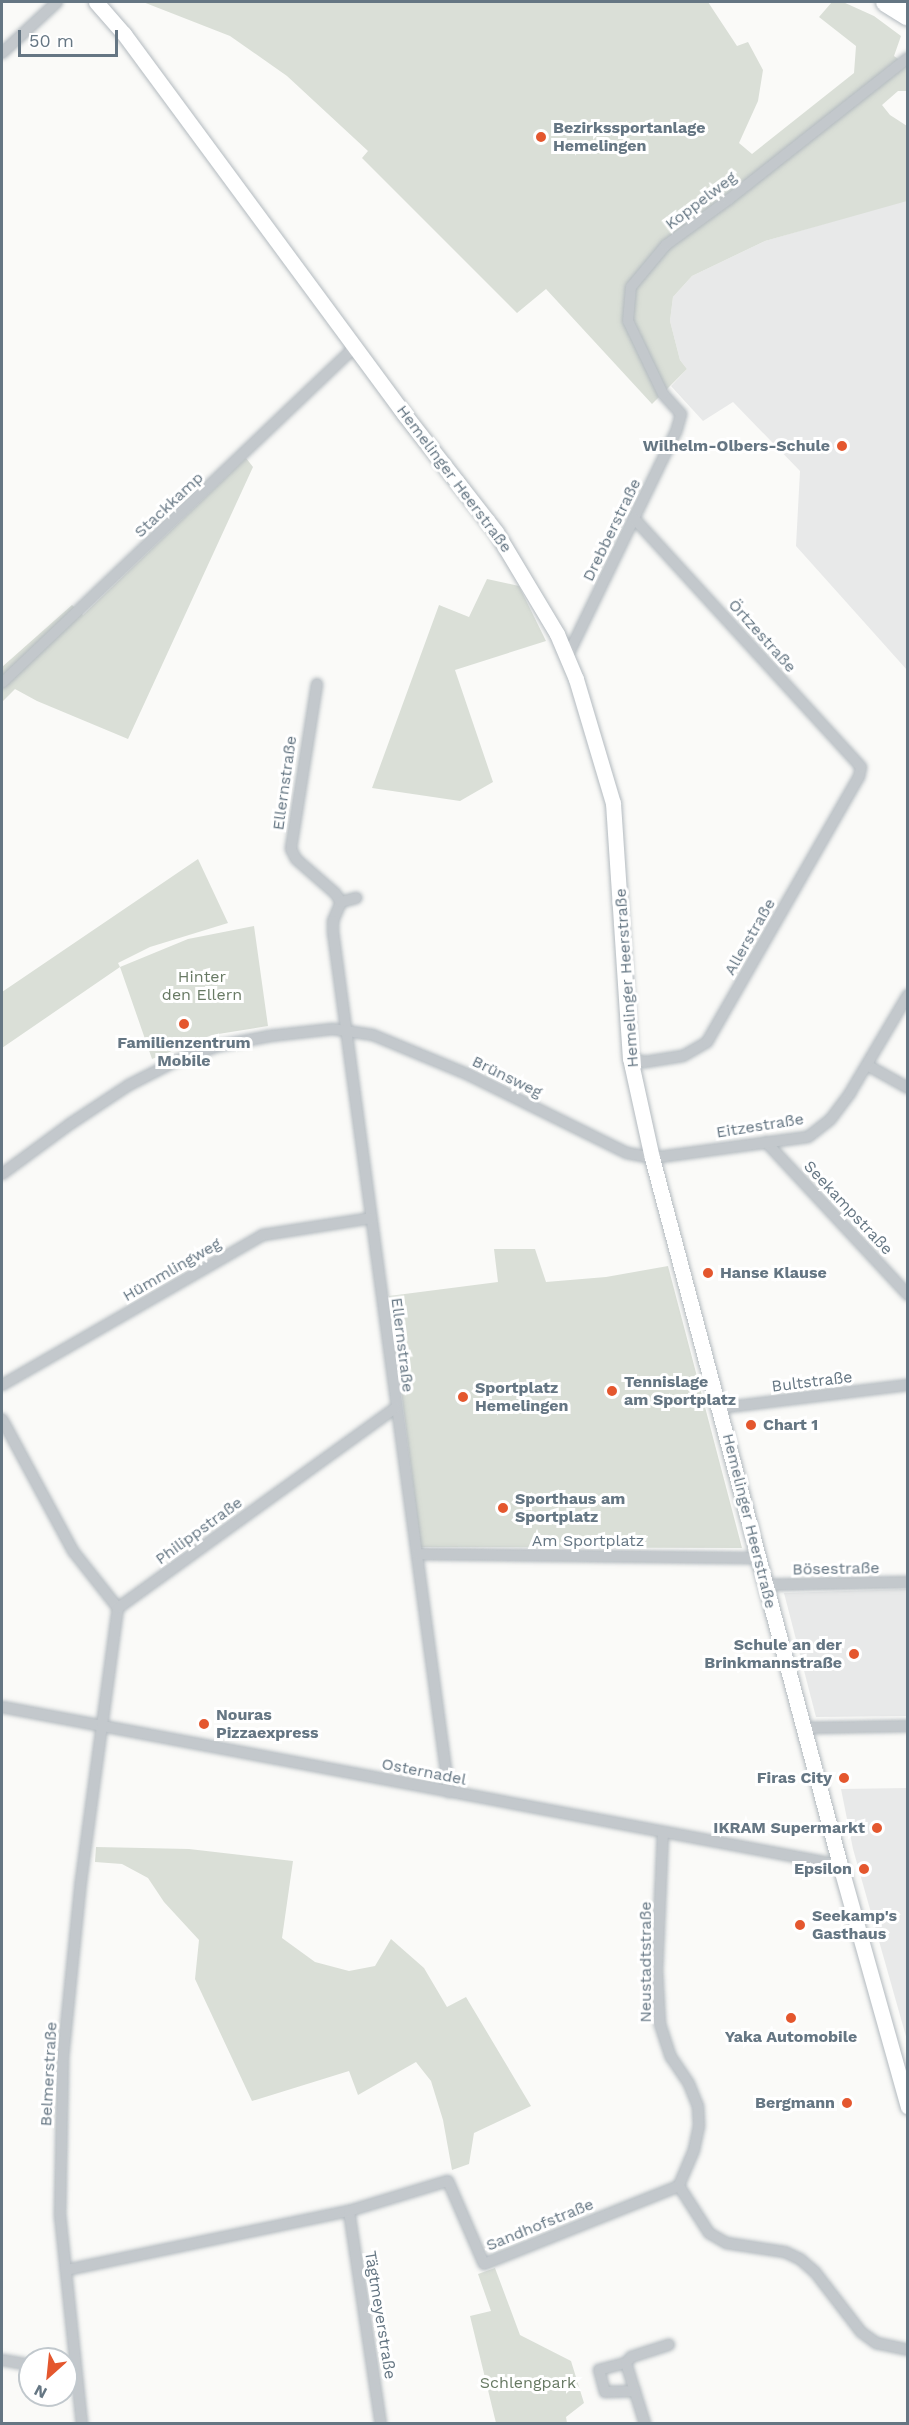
<!DOCTYPE html>
<html>
<head>
<meta charset="utf-8">
<style>
	body { margin:0 }
	#map { position:relative; width:909px; height:2425px; overflow:hidden; background:#fafaf8; font-family:"Work Sans",sans-serif }
	div>[style] { position:absolute }
	[style*='--x'] { left:calc(var(--x)*1px); top:calc(var(--y)*1px); width:calc(var(--w)*1px); rotate:calc(var(--a)*1deg) }
	.built>* { inset:0; background:#e8e9e9 }
	.green>* { inset:0; background:#dadfd7 }
	.roads { filter:drop-shadow(0 0 2px #b3babf) drop-shadow(0 0 2px #b3babf) }
	.street>* { height:10px; margin:-5px; padding:0 5px; transform-origin:5px; border-radius:5px; background:#c3c8cc }
	.secondary>* { height:15px; margin:-7.5px; padding:0 7.5px; transform-origin:7.5px; border-radius:7.5px; background:#fff }
	.highway>* { height:20px; margin:-10px; padding:0 10px; transform-origin:10px; border-radius:10px; background:#fff }
	.dots>* { width:16px; height:16px; translate:-50% -50%; box-sizing:border-box; border:3px solid #fff; border-radius:50% }
	span { translate:-50% -50%; white-space:nowrap; text-align:center; line-height:1.15; -webkit-text-stroke:6px #fff; paint-order:stroke }
	.poi-label { font-size:16px; color:#657683; font-weight:700 }
	.left { translate:0 -50%; text-align:left }
	.right { translate:-100% -50%; text-align:right }
	.street-label { font-size:16px; color:#657683 }
	.park-label { font-size:16px; color:#687a64 }
	.frame { position:absolute; inset:0; border:3px solid #657683; pointer-events:none }
	.north { position:absolute; left:18px; top:2347px; width:60px; height:60px; box-sizing:border-box; background:#fff; border:2px solid #c1c8cd; border-radius:50%; rotate:207deg; font-size:16px; font-weight:700; line-height:24px; text-align:center; color:#657683 }
	.north::after { content:''; display:block; margin:auto; width:21px; height:27px; background:#e4572e; clip-path:polygon(50% 0,100% 100%,50% 72%,0 100%) }
	.scale { position:absolute; left:18px; top:30px; width:100px; height:27px; box-sizing:border-box; border:3px solid #657683; border-top:0; padding-left:8px; font-size:18px; line-height:21px; white-space:nowrap; color:#657683; -webkit-text-stroke:4px #fff; paint-order:stroke }
</style>
</head>
<body>
<div id="map">
	<div class="built">
		<div style="clip-path:polygon(906px 200px,907px 201px,907px 670px,796px 546px,800px 471px,733px 402px,703px 421px,671px 386px,687px 369px,680px 360px,670px 321px,673px 297px,692px 276px,765px 241px)"></div>
		<div style="clip-path:polygon(907px 1589px,907px 1716px,816px 1717px,784px 1593px)"></div>
		<div style="clip-path:polygon(907px 1788px,908px 1788px,907px 2040px,853px 1849px,841px 1789px)"></div>
	</div>
	<div class="green">
		<div style="clip-path:polygon(143px 2px,708px 2px,737px 46px,748px 42px,763px 70px,758px 101px,739px 143px,752px 154px,854px 73px,856px 46px,819px 17px,832px 2px,843px 2px,874px 16px,901px 36px,894px 56px,907px 65px,907px 91px,898px 91px,882px 105px,890px 115px,907px 126px,907px 201px,765px 241px,692px 276px,673px 297px,670px 321px,680px 360px,687px 369px,652px 404px,546px 289px,517px 313px,362px 158px,368px 151px,287px 76px,230px 36px)"></div>
		<div style="clip-path:polygon(246px 458px,253px 467px,128px 739px,37px 701px,15px 689px,2px 702px,2px 667px,72px 605px,83px 615px)"></div>
		<div style="clip-path:polygon(487px 579px,519px 586px,546px 641px,455px 670px,493px 782px,460px 801px,372px 788px,439px 605px,469px 617px)"></div>
		<div style="clip-path:polygon(198px 859px,228px 923px,150px 947px,118px 963px,120px 967px,188px 939px,254px 926px,268px 1026px,212px 1035px,152px 1059px,120px 967px,2px 1048px,2px 992px)"></div>
		<div style="clip-path:polygon(494px 1249px,535px 1249px,546px 1282px,606px 1277px,668px 1266px,742px 1548px,421px 1547px,389px 1296px,498px 1282px)"></div>
		<div style="clip-path:polygon(96px 1847px,189px 1849px,293px 1861px,282px 1938px,315px 1962px,349px 1971px,375px 1966px,391px 1939px,424px 1968px,447px 2007px,466px 1997px,531px 2106px,474px 2133px,469px 2164px,452px 2170px,443px 2120px,431px 2081px,416px 2062px,358px 2095px,349px 2071px,252px 2101px,195px 1979px,199px 1940px,164px 1902px,148px 1878px,122px 1864px,95px 1862px)"></div>
		<div style="clip-path:polygon(495px 2268px,520px 2335px,571px 2361px,584px 2403px,566px 2417px,567px 2423px,496px 2423px,470px 2316px,491px 2311px,478px 2274px)"></div>
	</div>
	<div class="roads">
		<div class="street">
			<div style="--x:2;--y:53;--w:75;--a:-42.8"></div>
			<div style="--x:567;--y:657;--w:250;--a:-64.2"></div>
			<div style="--x:676;--y:432;--w:19;--a:-74"></div>
			<div style="--x:681;--y:414;--w:27;--a:-132"></div>
			<div style="--x:663;--y:394;--w:81;--a:-115.6"></div>
			<div style="--x:628;--y:321;--w:34;--a:-85"></div>
			<div style="--x:631;--y:287;--w:55;--a:-50.2"></div>
			<div style="--x:666;--y:245;--w:77;--a:-36"></div>
			<div style="--x:728;--y:200;--w:229;--a:-38.3"></div>
			<div style="--x:2;--y:683;--w:489;--a:-43.6"></div>
			<div style="--x:317;--y:684;--w:167;--a:99"></div>
			<div style="--x:291;--y:849;--w:11;--a:63"></div>
			<div style="--x:296;--y:859;--w:52;--a:41.1"></div>
			<div style="--x:335;--y:893;--w:11;--a:56"></div>
			<div style="--x:341;--y:902;--w:21;--a:113"></div>
			<div style="--x:333;--y:921;--w:11;--a:90"></div>
			<div style="--x:333;--y:932;--w:868;--a:82.32"></div>
			<div style="--x:341;--y:902;--w:16;--a:-15"></div>
			<div style="--x:630;--y:1058;--w:16;--a:15"></div>
			<div style="--x:645;--y:1062;--w:38;--a:-9"></div>
			<div style="--x:683;--y:1056;--w:28;--a:-30"></div>
			<div style="--x:707;--y:1042;--w:305;--a:-60.2"></div>
			<div style="--x:859;--y:777;--w:10;--a:-79"></div>
			<div style="--x:861;--y:767;--w:337;--a:-132.4"></div>
			<div style="--x:867;--y:1065;--w:47;--a:29.3"></div>
			<div style="--x:766;--y:1142;--w:209;--a:47.1"></div>
			<div style="--x:2;--y:1174;--w:84;--a:-36.3"></div>
			<div style="--x:70;--y:1124;--w:71;--a:-33.5"></div>
			<div style="--x:129;--y:1085;--w:53;--a:-27.1"></div>
			<div style="--x:176;--y:1061;--w:45;--a:-19.7"></div>
			<div style="--x:218;--y:1046;--w:53;--a:-10.9"></div>
			<div style="--x:270;--y:1036;--w:63;--a:-6.3"></div>
			<div style="--x:333;--y:1029;--w:40;--a:8.5"></div>
			<div style="--x:373;--y:1035;--w:104;--a:22.6"></div>
			<div style="--x:469;--y:1075;--w:176;--a:26.3"></div>
			<div style="--x:627;--y:1153;--w:25;--a:11"></div>
			<div style="--x:652;--y:1158;--w:157;--a:-7.7"></div>
			<div style="--x:808;--y:1137;--w:28;--a:-38"></div>
			<div style="--x:830;--y:1120;--w:34;--a:-53"></div>
			<div style="--x:850;--y:1093;--w:114;--a:-59.4"></div>
			<div style="--x:2;--y:1385;--w:301;--a:-29.9"></div>
			<div style="--x:263;--y:1235;--w:109;--a:-8.9"></div>
			<div style="--x:720;--y:1408;--w:189;--a:-7"></div>
			<div style="--x:2;--y:1419;--w:150;--a:61.7"></div>
			<div style="--x:73;--y:1551;--w:73;--a:51.7"></div>
			<div style="--x:418;--y:1554;--w:340;--a:0.7"></div>
			<div style="--x:765;--y:1585;--w:143;--a:-1.2"></div>
			<div style="--x:2;--y:1707;--w:853;--a:10.68"></div>
			<div style="--x:805;--y:1728;--w:103;--a:-1.1"></div>
			<div style="--x:663;--y:1832;--w:139;--a:92.5"></div>
			<div style="--x:657;--y:1971;--w:53;--a:86.8"></div>
			<div style="--x:660;--y:2024;--w:35;--a:72"></div>
			<div style="--x:671;--y:2057;--w:32;--a:56"></div>
			<div style="--x:689;--y:2084;--w:24;--a:68"></div>
			<div style="--x:698;--y:2106;--w:20;--a:87"></div>
			<div style="--x:699;--y:2126;--w:25;--a:102"></div>
			<div style="--x:694;--y:2150;--w:39;--a:113"></div>
			<div style="--x:679;--y:2186;--w:56;--a:57.4"></div>
			<div style="--x:709;--y:2233;--w:20;--a:30"></div>
			<div style="--x:726;--y:2243;--w:60;--a:8.7"></div>
			<div style="--x:785;--y:2252;--w:17;--a:25"></div>
			<div style="--x:800;--y:2259;--w:20;--a:41"></div>
			<div style="--x:815;--y:2272;--w:76;--a:52.5"></div>
			<div style="--x:861;--y:2332;--w:19;--a:36"></div>
			<div style="--x:876;--y:2343;--w:33;--a:12"></div>
			<div style="--x:349;--y:2211;--w:215;--a:81.5"></div>
			<div style="--x:66;--y:2270;--w:289;--a:-11.8"></div>
			<div style="--x:349;--y:2211;--w:103;--a:-16.9"></div>
			<div style="--x:448;--y:2181;--w:90;--a:66.6"></div>
			<div style="--x:484;--y:2264;--w:210;--a:-21.8"></div>
			<div style="--x:2;--y:2360;--w:28;--a:10"></div>
			<div style="--x:626;--y:2363;--w:8;--a:-50"></div>
			<div style="--x:631;--y:2357;--w:40;--a:-18"></div>
			<div style="--x:635;--y:2391;--w:30;--a:178"></div>
			<div style="--x:605;--y:2392;--w:23;--a:-105"></div>
			<div style="--x:599;--y:2370;--w:28;--a:-15"></div>
			<div style="--x:626;--y:2363;--w:64;--a:72.7"></div>
			<div style="--x:82;--y:2424;--w:209;--a:-96"></div>
			<div style="--x:60;--y:2216;--w:159;--a:-88.9"></div>
			<div style="--x:63;--y:2057;--w:177;--a:-84.2"></div>
			<div style="--x:81;--y:1881;--w:275;--a:-82.3"></div>
			<div style="--x:118;--y:1608;--w:342;--a:-35.8"></div>
		</div>
		<div class="secondary">
			<div style="--x:96;--y:2;--w:43;--a:48.8"></div>
			<div style="--x:124;--y:34;--w:473;--a:53.6"></div>
			<div style="--x:405;--y:415;--w:148;--a:52.1"></div>
			<div style="--x:496;--y:532;--w:119;--a:59.1"></div>
			<div style="--x:557;--y:634;--w:49;--a:67.1"></div>
			<div style="--x:576;--y:679;--w:129;--a:73.4"></div>
			<div style="--x:613;--y:803;--w:256;--a:86.2"></div>
			<div style="--x:630;--y:1058;--w:102;--a:77.6"></div>
			<div style="--x:652;--y:1158;--w:732;--a:75.11"></div>
			<div style="--x:840;--y:1865;--w:251;--a:74.3"></div>
		</div>
		<div class="highway">
			<div style="--x:886;--y:2;--w:26;--a:32"></div>
		</div>
	</div>
	<div class="dots">
		<div style="left:541px;top:137px;background:#e4572e"></div>
		<div style="left:842px;top:446px;background:#e4572e"></div>
		<div style="left:184px;top:1024px;background:#e4572e"></div>
		<div style="left:708px;top:1273px;background:#e4572e"></div>
		<div style="left:612px;top:1391px;background:#e4572e"></div>
		<div style="left:463px;top:1397px;background:#e4572e"></div>
		<div style="left:751px;top:1425px;background:#e4572e"></div>
		<div style="left:503px;top:1508px;background:#e4572e"></div>
		<div style="left:854px;top:1654px;background:#e4572e"></div>
		<div style="left:204px;top:1724px;background:#e4572e"></div>
		<div style="left:844px;top:1778px;background:#e4572e"></div>
		<div style="left:877px;top:1828px;background:#e4572e"></div>
		<div style="left:864px;top:1869px;background:#e4572e"></div>
		<div style="left:800px;top:1925px;background:#e4572e"></div>
		<div style="left:791px;top:2018px;background:#e4572e"></div>
		<div style="left:847px;top:2103px;background:#e4572e"></div>
	</div>
	<div class="poi-label">
		<span class="left" style="left:553px;top:137px">Bezirkssportanlage<br>Hemelingen</span>
		<span class="right" style="left:830px;top:446px">Wilhelm-Olbers-Schule</span>
		<span style="left:184px;top:1052px">Familienzentrum<br>Mobile</span>
		<span class="left" style="left:720px;top:1273px">Hanse Klause</span>
		<span class="left" style="left:624px;top:1391px">Tennislage<br>am Sportplatz</span>
		<span class="left" style="left:475px;top:1397px">Sportplatz<br>Hemelingen</span>
		<span class="left" style="left:763px;top:1425px">Chart 1</span>
		<span class="left" style="left:515px;top:1508px">Sporthaus am<br>Sportplatz</span>
		<span class="right" style="left:842px;top:1654px">Schule an der<br>Brinkmannstraße</span>
		<span class="left" style="left:216px;top:1724px">Nouras<br>Pizzaexpress</span>
		<span class="right" style="left:832px;top:1778px">Firas City</span>
		<span class="right" style="left:865px;top:1828px">IKRAM Supermarkt</span>
		<span class="right" style="left:852px;top:1869px">Epsilon</span>
		<span class="left" style="left:812px;top:1925px">Seekamp's<br>Gasthaus</span>
		<span style="left:791px;top:2037px">Yaka Automobile</span>
		<span class="right" style="left:835px;top:2103px">Bergmann</span>
	</div>
	<div class="street-label">
		<span style="left:701px;top:201px;rotate:-37deg">Koppelweg</span>
		<span style="left:454px;top:479px;rotate:53deg">Hemelinger Heerstraße</span>
		<span style="left:169px;top:505px;rotate:-43deg">Stackkamp</span>
		<span style="left:612px;top:530px;rotate:-64deg">Drebberstraße</span>
		<span style="left:762px;top:636px;rotate:48deg">Örtzestraße</span>
		<span style="left:285px;top:783px;rotate:-82deg">Ellernstraße</span>
		<span style="left:750px;top:937px;rotate:-60deg">Allerstraße</span>
		<span style="left:627px;top:978px;rotate:-94deg">Hemelinger Heerstraße</span>
		<span style="left:507px;top:1077px;rotate:26deg">Brünsweg</span>
		<span style="left:760px;top:1126px;rotate:-9deg">Eitzestraße</span>
		<span style="left:848px;top:1208px;rotate:47deg">Seekampstraße</span>
		<span style="left:172px;top:1270px;rotate:-30deg">Hümmlingweg</span>
		<span style="left:402px;top:1345px;rotate:83deg">Ellernstraße</span>
		<span style="left:812px;top:1382px;rotate:-7deg">Bultstraße</span>
		<span style="left:749px;top:1521px;rotate:76deg">Hemelinger Heerstraße</span>
		<span style="left:199px;top:1531px;rotate:-36deg">Philippstraße</span>
		<span style="left:588px;top:1541px">Am Sportplatz</span>
		<span style="left:836px;top:1569px;rotate:-1deg">Bösestraße</span>
		<span style="left:424px;top:1772px;rotate:11deg">Osternadel</span>
		<span style="left:646px;top:1962px;rotate:-90deg">Neustadtstraße</span>
		<span style="left:49px;top:2074px;rotate:-87deg">Belmerstraße</span>
		<span style="left:540px;top:2225px;rotate:-22deg">Sandhofstraße</span>
		<span style="left:380px;top:2315px;rotate:81deg">Tägtmeyerstraße</span>
	</div>
	<div class="park-label">
		<span style="left:202px;top:986px">Hinter<br>den Ellern</span>
		<span style="left:528px;top:2383px">Schlengpark</span>
	</div>
	<div class="frame"></div>
	<div class="north">N</div>
	<div class="scale">50 m</div>
</div>
</body>
</html>
